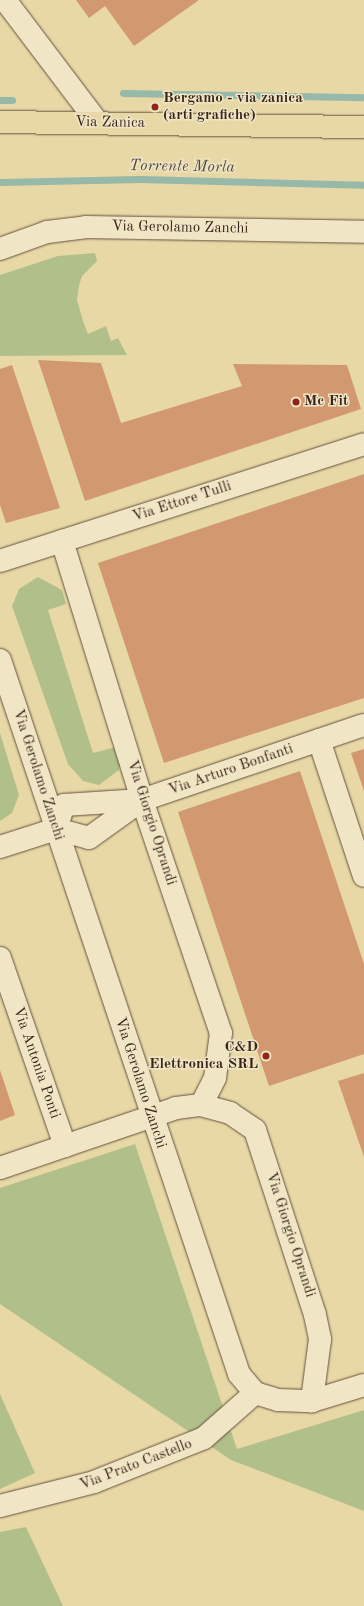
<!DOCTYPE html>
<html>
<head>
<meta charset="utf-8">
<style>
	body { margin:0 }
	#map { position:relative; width:364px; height:1606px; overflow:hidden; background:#e8d8a6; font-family:"Old Standard TT",serif }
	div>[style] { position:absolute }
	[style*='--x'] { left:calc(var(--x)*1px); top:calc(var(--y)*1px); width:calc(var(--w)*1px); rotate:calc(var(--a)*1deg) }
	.green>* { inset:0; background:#b1c08a }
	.stream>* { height:7px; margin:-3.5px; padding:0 3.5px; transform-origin:3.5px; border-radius:3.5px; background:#97b9a9 }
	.building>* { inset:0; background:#d29870 }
	.roads { filter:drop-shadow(0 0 1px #65513e) drop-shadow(0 0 1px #65513e) }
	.minor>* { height:22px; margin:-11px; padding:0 11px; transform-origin:11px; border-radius:11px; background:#f0e6c5 }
	.major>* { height:22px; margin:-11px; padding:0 11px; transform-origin:11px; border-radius:11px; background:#e8d8a6 }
	.dots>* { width:11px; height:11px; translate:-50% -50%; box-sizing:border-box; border:2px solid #f0e6c5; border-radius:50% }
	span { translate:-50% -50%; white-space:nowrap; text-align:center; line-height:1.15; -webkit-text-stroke:3px #f0e6c5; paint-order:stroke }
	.poi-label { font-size:15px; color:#39241c; font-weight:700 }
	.left { translate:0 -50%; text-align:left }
	.right { translate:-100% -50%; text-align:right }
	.street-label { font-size:15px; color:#39241c }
	.water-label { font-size:16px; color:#50493f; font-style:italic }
</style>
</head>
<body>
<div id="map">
	<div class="green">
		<div style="clip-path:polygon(95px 253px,97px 261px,82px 276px,79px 286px,77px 300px,83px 321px,88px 334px,106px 326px,111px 341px,118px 338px,127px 355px,0 356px,0 275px,58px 256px)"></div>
		<div style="clip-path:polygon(38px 577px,62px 590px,66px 604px,48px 610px,93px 753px,120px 746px,122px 754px,119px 770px,99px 785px,83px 781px,68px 764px,12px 606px,19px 589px)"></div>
		<div style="clip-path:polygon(0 733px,19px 795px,12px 813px,0 821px)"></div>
		<div style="clip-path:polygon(135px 1144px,237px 1449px,364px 1410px,364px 1511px,231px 1460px,0 1304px,0 1188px)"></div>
		<div style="clip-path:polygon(0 1394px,35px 1473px,0 1489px)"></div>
		<div style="clip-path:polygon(26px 1527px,63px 1606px,0 1606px,0 1532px)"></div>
	</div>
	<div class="stream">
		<div style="--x:123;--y:93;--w:241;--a:1"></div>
		<div style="--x:0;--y:100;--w:12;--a:0"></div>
		<div style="--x:0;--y:182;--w:140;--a:-1.2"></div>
		<div style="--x:140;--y:179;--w:224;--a:1.5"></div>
	</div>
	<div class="building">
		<div style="clip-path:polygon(76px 0,199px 0,134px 46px,105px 6px,89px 18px)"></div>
		<div style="clip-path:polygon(38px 360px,101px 363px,121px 423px,242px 386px,233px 364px,347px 365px,361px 409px,85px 501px)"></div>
		<div style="clip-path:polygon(12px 365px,60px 508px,6px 523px,0 505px,0 369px)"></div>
		<div style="clip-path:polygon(364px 474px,364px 698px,164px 763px,98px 563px)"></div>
		<div style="clip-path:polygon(364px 749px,364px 791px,351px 753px)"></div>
		<div style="clip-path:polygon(300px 771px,364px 964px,364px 1054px,269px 1086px,178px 812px)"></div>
		<div style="clip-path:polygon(0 1070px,15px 1115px,0 1121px)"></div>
		<div style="clip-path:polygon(364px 1073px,364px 1157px,338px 1081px)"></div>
	</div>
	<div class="roads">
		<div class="minor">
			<div style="--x:5;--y:0;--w:154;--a:52.9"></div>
			<div style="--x:0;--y:249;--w:50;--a:-19.9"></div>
			<div style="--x:47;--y:232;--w:38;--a:-7"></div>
			<div style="--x:85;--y:227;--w:279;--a:1"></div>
			<div style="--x:62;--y:541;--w:271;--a:72.8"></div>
			<div style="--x:142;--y:800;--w:246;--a:71.3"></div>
			<div style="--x:221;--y:1033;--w:45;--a:97.6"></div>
			<div style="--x:215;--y:1078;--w:30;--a:117"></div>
			<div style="--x:0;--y:561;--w:382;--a:-17.8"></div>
			<div style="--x:0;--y:660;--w:753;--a:71.49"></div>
			<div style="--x:239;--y:1374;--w:25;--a:50"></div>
			<div style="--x:255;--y:1393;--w:24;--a:17"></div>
			<div style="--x:278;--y:1400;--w:34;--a:2"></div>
			<div style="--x:312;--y:1401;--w:54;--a:-17.1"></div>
			<div style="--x:319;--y:740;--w:143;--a:71.7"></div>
			<div style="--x:56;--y:829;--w:25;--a:-72"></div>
			<div style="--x:64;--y:805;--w:78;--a:-3.7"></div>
			<div style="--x:0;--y:847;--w:59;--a:-17.8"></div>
			<div style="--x:56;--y:829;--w:34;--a:15"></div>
			<div style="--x:89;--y:838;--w:65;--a:-35.6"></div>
			<div style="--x:142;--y:800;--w:234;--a:-18.7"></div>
			<div style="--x:0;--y:958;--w:199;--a:70.9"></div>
			<div style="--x:0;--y:1168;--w:186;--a:-18.8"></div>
			<div style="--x:176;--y:1108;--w:25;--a:-7"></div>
			<div style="--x:201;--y:1105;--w:30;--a:15"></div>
			<div style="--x:230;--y:1113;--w:30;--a:34"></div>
			<div style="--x:255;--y:1130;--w:194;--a:72"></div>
			<div style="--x:315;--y:1315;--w:25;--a:78"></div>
			<div style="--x:320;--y:1339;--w:63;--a:97.4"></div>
			<div style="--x:0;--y:1506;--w:97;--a:-14.3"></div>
			<div style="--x:94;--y:1482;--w:118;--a:-21.8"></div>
			<div style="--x:204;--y:1438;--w:68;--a:-41.4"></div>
		</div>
		<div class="major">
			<div style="--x:0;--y:122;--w:364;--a:0.8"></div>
		</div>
	</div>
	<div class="dots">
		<div style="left:155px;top:107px;background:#8f2418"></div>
		<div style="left:296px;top:402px;background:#8f2418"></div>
		<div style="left:266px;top:1056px;background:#8f2418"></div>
	</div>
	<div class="poi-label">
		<span class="left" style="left:163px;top:107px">Bergamo - via zanica<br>(arti grafiche)</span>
		<span class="left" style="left:304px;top:402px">Mc Fit</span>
		<span class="right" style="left:258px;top:1056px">C&amp;D<br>Elettronica SRL</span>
	</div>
	<div class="street-label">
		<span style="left:110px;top:123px;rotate:1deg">Via Zanica</span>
		<span style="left:180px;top:228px;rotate:1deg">Via Gerolamo Zanchi</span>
		<span style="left:182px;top:502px;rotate:-18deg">Via Ettore Tulli</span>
		<span style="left:231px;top:770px;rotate:-19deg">Via Arturo Bonfanti</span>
		<span style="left:38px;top:775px;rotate:72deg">Via Gerolamo Zanchi</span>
		<span style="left:151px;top:823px;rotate:72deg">Via Giorgio Oprandi</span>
		<span style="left:36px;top:1063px;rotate:71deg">Via Antonia Ponti</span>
		<span style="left:140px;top:1083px;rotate:72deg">Via Gerolamo Zanchi</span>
		<span style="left:290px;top:1235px;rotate:72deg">Via Giorgio Oprandi</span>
		<span style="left:136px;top:1465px;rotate:-21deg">Via Prato Castello</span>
	</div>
	<div class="water-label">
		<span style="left:182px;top:167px;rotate:1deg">Torrente Morla</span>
	</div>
</div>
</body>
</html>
